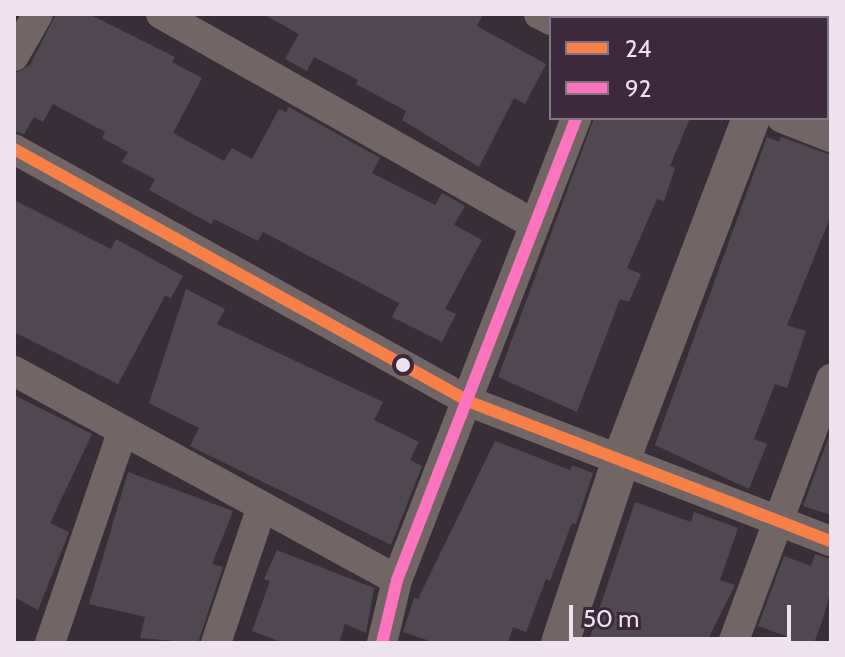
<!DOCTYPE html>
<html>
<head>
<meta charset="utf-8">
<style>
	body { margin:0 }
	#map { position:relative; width:845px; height:657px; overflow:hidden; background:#382e38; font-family:Cabin,sans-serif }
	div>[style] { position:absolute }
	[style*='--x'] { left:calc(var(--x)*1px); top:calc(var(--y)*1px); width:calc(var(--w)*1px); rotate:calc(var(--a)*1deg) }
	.building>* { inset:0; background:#504850 }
	.minor>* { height:30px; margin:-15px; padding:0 15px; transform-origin:15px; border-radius:15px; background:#726566 }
	.tertiary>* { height:38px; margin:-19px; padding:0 19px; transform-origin:19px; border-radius:19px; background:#726566 }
	.bus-1>* { height:12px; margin:-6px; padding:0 6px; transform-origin:6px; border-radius:6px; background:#f78048 }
	.bus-2>* { height:12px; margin:-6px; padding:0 6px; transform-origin:6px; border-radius:6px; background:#fc73be }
	.dots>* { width:22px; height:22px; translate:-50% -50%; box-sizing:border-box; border:4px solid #3c2a3c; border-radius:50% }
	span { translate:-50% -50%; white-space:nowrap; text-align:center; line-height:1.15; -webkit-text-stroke:7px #3c2a3c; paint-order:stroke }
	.frame { position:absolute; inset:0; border:16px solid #eee2ee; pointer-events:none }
	.legend { position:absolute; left:549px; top:16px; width:280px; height:104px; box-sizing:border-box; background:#3c2a3c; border:2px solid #837483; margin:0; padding:10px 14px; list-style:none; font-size:24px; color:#eee2ee }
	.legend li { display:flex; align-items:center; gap:16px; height:40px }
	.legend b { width:40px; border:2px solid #837483 }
	.scale { position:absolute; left:569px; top:605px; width:222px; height:36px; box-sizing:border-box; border:4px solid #eee2ee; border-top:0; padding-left:10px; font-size:24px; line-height:28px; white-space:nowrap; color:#eee2ee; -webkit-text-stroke:6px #3c2a3c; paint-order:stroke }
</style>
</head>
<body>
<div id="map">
	<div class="building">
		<div style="clip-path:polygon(56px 14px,89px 14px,175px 57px,172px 62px,202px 78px,173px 133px,224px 161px,232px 148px,252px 159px,279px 109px,286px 112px,289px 107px,380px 158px,372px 173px,435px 205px,442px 193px,465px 206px,454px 225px,482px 240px,445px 309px,456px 314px,442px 342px,392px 317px,399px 303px,263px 232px,258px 241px,214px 219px,211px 224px,149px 190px,155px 179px,122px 162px,128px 152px,102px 138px,105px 132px,53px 104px,43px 122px,34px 117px,24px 134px,14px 131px,14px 74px,30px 65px)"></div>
		<div style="clip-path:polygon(263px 14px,483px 14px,477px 26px,546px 64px,525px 104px,514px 98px,479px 167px,402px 120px,406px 111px,356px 84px,358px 80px,314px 57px,307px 71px,285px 59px,299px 34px)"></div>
		<div style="clip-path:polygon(594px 118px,690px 118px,670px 166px,675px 168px,664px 201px,657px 199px,627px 268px,641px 274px,629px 302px,620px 299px,577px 412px,498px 377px)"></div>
		<div style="clip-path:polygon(767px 137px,779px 142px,781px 137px,831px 155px,831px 215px,787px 325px,806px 331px,787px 388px,775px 384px,754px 439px,767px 444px,749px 489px,655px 445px)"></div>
		<div style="clip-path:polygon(14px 200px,111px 249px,116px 239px,183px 276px,171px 298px,165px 296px,118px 384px,14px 332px)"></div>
		<div style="clip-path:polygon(186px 289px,225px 309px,217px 324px,383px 402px,374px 420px,419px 442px,410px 460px,422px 466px,391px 545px,190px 446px,199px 428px,149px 403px)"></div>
		<div style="clip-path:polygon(14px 395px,92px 434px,50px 523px,69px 532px,38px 610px,14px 597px)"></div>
		<div style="clip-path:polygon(831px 431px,831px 515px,803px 506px)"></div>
		<div style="clip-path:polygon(495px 441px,570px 470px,572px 465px,593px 473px,576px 524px,572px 523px,550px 581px,546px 579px,526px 632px,513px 627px,508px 643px,436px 643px,403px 632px,414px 598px,418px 599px)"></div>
		<div style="clip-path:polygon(128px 472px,233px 511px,212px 564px,223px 567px,198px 643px,140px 638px,145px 617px,89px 604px)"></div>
		<div style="clip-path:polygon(635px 502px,691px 522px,694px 512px,738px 528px,720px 580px,735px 585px,706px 643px,588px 643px)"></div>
		<div style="clip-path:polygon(277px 550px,374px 588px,366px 633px,345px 624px,339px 643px,284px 643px,252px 631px,270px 581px,264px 579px)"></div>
		<div style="clip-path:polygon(815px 554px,831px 559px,831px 589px,823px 619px,814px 643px,785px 643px,788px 637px,758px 626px,784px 556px,811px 566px)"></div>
	</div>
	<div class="minor">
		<div style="--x:161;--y:14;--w:428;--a:29.4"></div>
		<div style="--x:539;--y:14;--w:13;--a:27"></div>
		<div style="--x:614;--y:18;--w:4;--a:-76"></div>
		<div style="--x:14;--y:56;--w:48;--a:-60.3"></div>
		<div style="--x:782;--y:118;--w:53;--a:21.2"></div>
		<div style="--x:14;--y:149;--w:521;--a:29.02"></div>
		<div style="--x:470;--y:402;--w:387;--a:21.1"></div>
		<div style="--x:14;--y:371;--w:436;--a:28.6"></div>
		<div style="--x:50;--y:643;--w:222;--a:-71.1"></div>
		<div style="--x:216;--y:643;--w:141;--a:-71.4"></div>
		<div style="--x:382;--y:643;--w:65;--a:-76.6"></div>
		<div style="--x:397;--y:580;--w:495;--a:-68.8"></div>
		<div style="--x:733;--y:643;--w:282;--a:-69.6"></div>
	</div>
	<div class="tertiary">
		<div style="--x:790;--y:18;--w:4;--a:-63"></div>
		<div style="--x:560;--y:643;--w:190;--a:-71.6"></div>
		<div style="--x:620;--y:463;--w:369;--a:-69.2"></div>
	</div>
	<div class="bus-1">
		<div style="--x:14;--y:149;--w:521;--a:29.02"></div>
		<div style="--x:470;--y:402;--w:387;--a:21.1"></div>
	</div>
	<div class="bus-2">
		<div style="--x:382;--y:643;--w:65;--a:-76.6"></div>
		<div style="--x:397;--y:580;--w:495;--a:-68.8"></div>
	</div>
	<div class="dots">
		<div style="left:403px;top:365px;background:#eee2ee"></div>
	</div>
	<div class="frame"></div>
	<ul class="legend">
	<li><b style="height:10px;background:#f78048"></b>24</li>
	<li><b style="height:10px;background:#fc73be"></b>92</li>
	</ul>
	<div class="scale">50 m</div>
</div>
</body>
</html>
